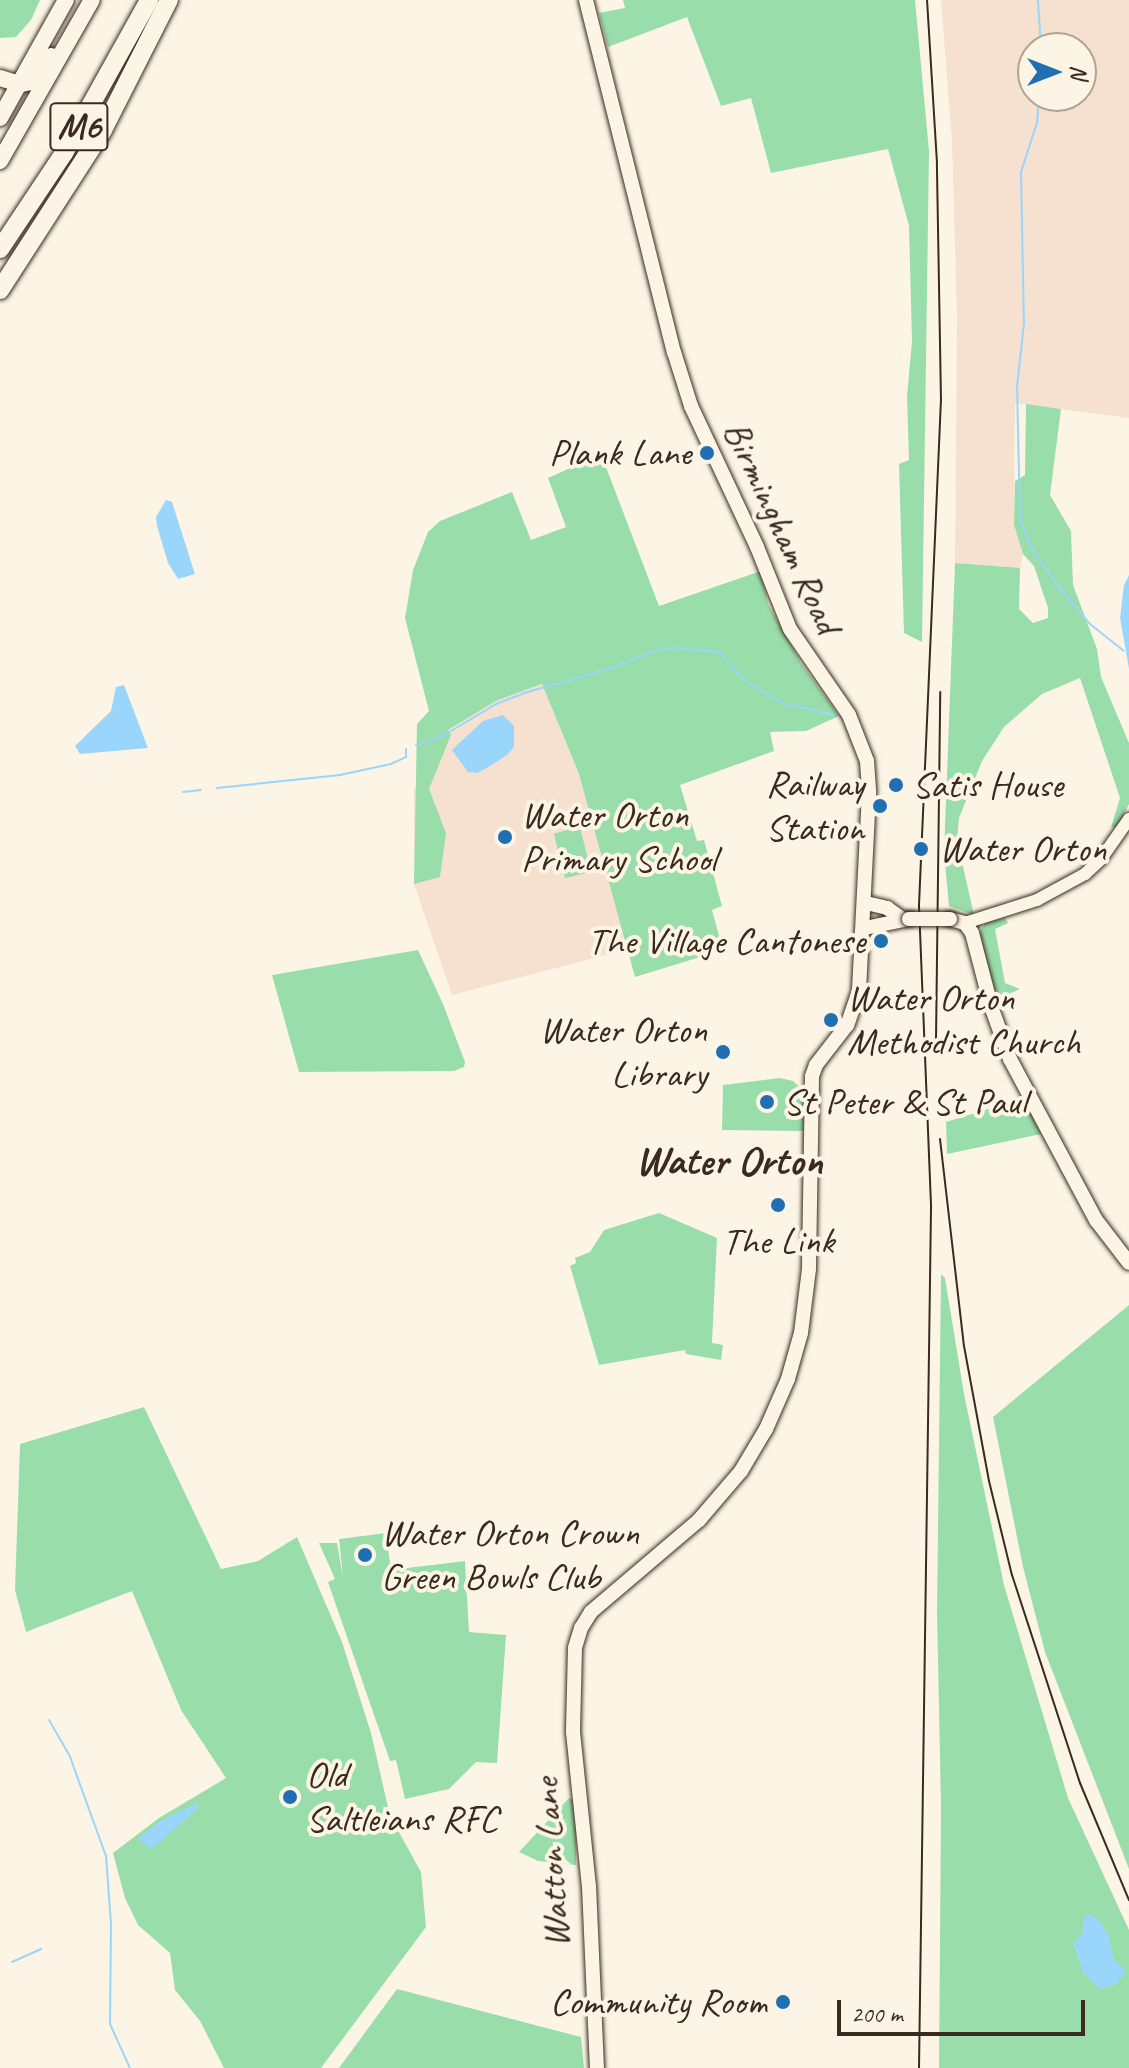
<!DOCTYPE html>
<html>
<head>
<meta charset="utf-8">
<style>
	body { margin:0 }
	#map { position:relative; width:1129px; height:2068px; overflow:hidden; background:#fcf5e5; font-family:Caveat,sans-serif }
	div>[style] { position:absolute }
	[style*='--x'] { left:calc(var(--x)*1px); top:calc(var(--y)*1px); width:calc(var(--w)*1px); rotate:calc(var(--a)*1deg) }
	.built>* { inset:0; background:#f6e0cf }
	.green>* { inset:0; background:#99deaa; transform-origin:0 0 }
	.water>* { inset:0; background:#9ad6fb }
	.stream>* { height:2px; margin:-1px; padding:0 1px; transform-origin:1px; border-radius:1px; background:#9ad6fb }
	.roads { filter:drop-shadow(0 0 2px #3b2a1e) drop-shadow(0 0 2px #3b2a1e) }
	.tertiary>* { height:12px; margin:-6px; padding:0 6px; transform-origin:6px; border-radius:6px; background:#fcf5e5 }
	.secondary>* { height:14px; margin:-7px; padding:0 7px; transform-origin:7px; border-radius:7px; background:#fcf5e5 }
	.trunk>* { height:16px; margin:-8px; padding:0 8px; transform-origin:8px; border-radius:8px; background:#fcf5e5 }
	.motorway>* { height:18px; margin:-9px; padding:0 9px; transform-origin:9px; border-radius:9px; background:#fcf5e5 }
	.rail>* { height:2px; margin:-1px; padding:0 1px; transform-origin:1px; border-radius:1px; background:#3b2a1e }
	.bridges { filter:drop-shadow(0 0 2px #3b2a1e) drop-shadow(0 0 2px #3b2a1e) }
	.secondary-bridge>* { height:14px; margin:-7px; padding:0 7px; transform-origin:7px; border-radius:7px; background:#fcf5e5 }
	.dots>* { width:22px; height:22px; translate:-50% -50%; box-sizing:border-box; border:4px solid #fcf5e5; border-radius:50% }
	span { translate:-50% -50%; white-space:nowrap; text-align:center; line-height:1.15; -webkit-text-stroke:8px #fcf5e5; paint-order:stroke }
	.shield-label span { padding:2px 6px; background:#fcf5e5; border:2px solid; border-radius:6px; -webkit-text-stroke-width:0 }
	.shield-label { font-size:36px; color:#3b2a1e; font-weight:700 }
	.poi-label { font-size:38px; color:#3b2a1e }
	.right { translate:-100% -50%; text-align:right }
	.left { translate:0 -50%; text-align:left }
	.street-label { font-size:38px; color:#3b2a1e }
	.quarter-label { font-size:42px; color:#3b2a1e; font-weight:700 }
	.north { position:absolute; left:1017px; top:32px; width:80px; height:80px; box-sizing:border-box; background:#fcf5e5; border:2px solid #afa495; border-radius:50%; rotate:90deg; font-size:22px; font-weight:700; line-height:32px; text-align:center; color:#3b2a1e }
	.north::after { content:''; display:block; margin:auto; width:28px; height:36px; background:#1f6fb2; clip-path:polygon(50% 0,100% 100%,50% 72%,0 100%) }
	.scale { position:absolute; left:837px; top:2000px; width:248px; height:36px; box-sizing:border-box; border:4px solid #3b2a1e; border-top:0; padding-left:10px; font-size:24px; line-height:28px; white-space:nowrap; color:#3b2a1e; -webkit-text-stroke:6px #fcf5e5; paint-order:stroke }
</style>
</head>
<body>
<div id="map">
	<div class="built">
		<div style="clip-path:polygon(evenodd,941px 0,1129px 0,1129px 418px,1015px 403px,1014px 525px,1023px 554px,1020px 568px,955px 563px,957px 317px,952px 140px,941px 0,1033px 48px,1081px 48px,1081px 96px,1033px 96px,1033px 48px)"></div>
		<div style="clip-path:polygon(542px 684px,579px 774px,668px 945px,625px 950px,452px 995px,414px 884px,414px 790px,448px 730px,496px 701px)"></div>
	</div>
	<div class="green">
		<div style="clip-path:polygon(0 0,40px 0,31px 20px,16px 37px,0 38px)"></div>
		<div style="clip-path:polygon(623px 0,915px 0,929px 151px,922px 642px,904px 633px,899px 464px,909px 460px,907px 396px,912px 341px,909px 226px,888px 149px,771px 173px,751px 98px,721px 106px,687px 17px,608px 47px,599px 13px,625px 8px)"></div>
		<div style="clip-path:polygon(1026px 404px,1061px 409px,1050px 495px,1071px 531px,1073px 585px,1097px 649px,1101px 677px,1129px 743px,1129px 804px,1117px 828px,1111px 827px,1120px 798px,1080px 678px,1042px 694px,1004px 727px,982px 761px,959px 818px,957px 840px,974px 915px,949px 906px,944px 853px,955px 563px,1020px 568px,1019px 609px,1033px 623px,1048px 618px,1048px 608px,1034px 566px,1023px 554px,1014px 525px,1015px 481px,1025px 475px)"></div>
		<div style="clip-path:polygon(601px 454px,659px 606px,761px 571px,768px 604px,801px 663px,839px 716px,806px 731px,770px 732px,774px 751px,680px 785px,697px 841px,704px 840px,722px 906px,712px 910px,723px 950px,635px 977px,579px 774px,542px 684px,496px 701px,448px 730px,451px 735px,429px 789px,446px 833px,440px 877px,414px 884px,417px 724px,429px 711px,405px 618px,413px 570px,428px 532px,440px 521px,512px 492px,531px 540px,566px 527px,548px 478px)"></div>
		<div style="left:580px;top:827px;width:46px;height:27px;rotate:76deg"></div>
		<div style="clip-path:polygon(1005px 918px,1008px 923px,995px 929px,1005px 983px,1020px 989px,1002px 997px,993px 992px,978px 935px,986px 922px)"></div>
		<div style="clip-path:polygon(418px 950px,443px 1004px,465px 1062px,464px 1067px,454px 1071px,299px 1072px,272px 975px)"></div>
		<div style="clip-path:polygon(780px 1078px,793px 1081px,804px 1091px,804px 1131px,722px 1130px,723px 1085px)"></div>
		<div style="clip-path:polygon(1024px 1098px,1041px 1134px,947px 1154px,946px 1122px)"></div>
		<div style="clip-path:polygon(659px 1213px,717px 1238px,712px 1343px,723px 1345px,721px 1360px,686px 1354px,685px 1350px,599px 1365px,570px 1266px,576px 1263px,575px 1258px,590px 1252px,604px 1230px)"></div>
		<div style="clip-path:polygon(941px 1274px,945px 1278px,964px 1394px,1004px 1585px,1068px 1798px,1129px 1930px,1129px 2068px,939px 2068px,941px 1807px,937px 1612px)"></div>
		<div style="clip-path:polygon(1129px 1305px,1129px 1869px,1045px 1652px,1023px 1567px,993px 1417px)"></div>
		<div style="clip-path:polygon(144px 1407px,221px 1569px,258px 1561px,297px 1537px,342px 1642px,371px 1733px,390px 1816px,421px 1872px,426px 1927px,321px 2068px,224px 2068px,200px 2021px,175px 1990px,170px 1953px,138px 1925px,125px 1898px,113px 1853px,159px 1818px,226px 1778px,181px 1710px,132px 1591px,26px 1632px,15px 1590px,20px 1444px)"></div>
		<div style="clip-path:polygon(386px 1533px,391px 1570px,465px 1561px,469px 1632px,506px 1635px,497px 1763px,476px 1762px,449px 1789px,405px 1799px,396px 1760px,390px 1761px,328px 1582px,335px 1579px,319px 1543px,337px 1543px,343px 1577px,339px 1539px)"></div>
		<div style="clip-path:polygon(569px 1798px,576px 1801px,576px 1865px,538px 1861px,519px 1852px)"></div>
		<div style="clip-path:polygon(397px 1989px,581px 2037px,584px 2068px,339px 2068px)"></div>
	</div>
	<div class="water">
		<div style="clip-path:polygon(166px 500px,172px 502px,195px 574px,178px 579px,168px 563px,157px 526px,156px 517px)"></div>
		<div style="clip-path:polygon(1129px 575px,1129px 669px,1120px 618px,1124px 585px)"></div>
		<div style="clip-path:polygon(124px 685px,148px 748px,80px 754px,75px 746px,111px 711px,116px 687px)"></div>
		<div style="clip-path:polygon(503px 715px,514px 726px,514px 747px,507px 755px,487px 768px,477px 773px,468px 772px,452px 750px,483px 721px)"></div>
		<div style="clip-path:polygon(199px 1802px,196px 1810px,151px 1849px,138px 1839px,159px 1822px)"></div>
		<div style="clip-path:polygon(1085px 1914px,1097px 1917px,1108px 1934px,1114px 1960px,1126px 1971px,1116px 1984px,1100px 1989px,1083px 1972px,1073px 1943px,1082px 1934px)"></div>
	</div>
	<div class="stream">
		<div style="--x:1038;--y:0;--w:48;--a:86.4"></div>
		<div style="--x:1039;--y:96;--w:27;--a:94"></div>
		<div style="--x:1037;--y:123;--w:52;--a:108.1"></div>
		<div style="--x:1021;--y:172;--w:151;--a:88.9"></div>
		<div style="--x:1024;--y:323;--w:63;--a:96.3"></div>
		<div style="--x:1017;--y:386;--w:135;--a:88.7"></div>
		<div style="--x:1020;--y:521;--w:32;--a:66"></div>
		<div style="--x:1033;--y:550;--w:47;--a:55.3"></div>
		<div style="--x:1060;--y:589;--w:46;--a:49.4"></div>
		<div style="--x:1090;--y:624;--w:43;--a:38.5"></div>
		<div style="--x:416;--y:745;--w:26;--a:-18"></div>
		<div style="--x:441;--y:737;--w:64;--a:-31"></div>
		<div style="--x:496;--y:704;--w:30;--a:-21"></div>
		<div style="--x:524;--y:693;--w:88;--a:-15.8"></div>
		<div style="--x:609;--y:669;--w:48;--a:-21.8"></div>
		<div style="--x:654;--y:651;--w:20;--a:-9"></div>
		<div style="--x:674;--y:648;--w:45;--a:5.1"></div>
		<div style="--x:719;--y:652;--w:39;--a:48"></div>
		<div style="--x:745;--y:681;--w:44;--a:30.1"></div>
		<div style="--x:783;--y:703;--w:53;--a:13"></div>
		<div style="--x:217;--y:788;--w:124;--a:-6"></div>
		<div style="--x:340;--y:775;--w:52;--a:-12.2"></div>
		<div style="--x:391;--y:764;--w:17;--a:-25"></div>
		<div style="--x:406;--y:757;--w:8;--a:-90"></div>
		<div style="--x:183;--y:792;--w:18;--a:-6"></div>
		<div style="--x:49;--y:1720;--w:39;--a:60"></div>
		<div style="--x:69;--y:1754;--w:109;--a:70.1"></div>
		<div style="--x:106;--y:1856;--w:68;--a:85.8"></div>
		<div style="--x:111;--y:1924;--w:100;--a:90.6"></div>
		<div style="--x:110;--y:2024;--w:48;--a:65.6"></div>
		<div style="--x:12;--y:1962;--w:32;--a:-24"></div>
	</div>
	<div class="roads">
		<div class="tertiary">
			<div style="--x:965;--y:923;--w:76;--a:-17.7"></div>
			<div style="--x:1037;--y:900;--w:55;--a:-28.4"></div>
			<div style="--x:1085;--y:874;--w:22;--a:-43"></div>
			<div style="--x:1101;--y:859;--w:49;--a:-55"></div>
		</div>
		<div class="secondary">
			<div style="--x:586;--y:0;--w:363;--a:76"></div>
			<div style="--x:674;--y:352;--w:57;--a:72.5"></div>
			<div style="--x:691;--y:406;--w:156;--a:64.9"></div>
			<div style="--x:757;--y:547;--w:88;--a:68.1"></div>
			<div style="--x:790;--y:629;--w:104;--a:55.5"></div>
			<div style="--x:849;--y:715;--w:49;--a:68.6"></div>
			<div style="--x:867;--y:761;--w:32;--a:86"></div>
			<div style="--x:869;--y:793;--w:198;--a:92.9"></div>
			<div style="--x:859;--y:991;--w:36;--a:109"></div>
			<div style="--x:847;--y:1025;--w:51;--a:127.8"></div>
			<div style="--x:816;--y:1065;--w:12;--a:110"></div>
			<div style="--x:812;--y:1076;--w:193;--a:90.9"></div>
			<div style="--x:809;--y:1269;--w:64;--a:97.1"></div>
			<div style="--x:801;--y:1333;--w:48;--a:105.8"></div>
			<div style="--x:788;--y:1379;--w:55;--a:113.7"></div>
			<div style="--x:766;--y:1429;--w:49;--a:120.8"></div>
			<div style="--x:741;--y:1471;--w:65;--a:130.6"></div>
			<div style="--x:699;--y:1520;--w:142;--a:139.6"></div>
			<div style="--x:591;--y:1612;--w:19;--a:122"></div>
			<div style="--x:581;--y:1628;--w:21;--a:107"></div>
			<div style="--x:575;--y:1648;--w:84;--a:91.4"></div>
			<div style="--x:573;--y:1732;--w:155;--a:84.1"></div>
			<div style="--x:589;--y:1886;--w:182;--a:87.5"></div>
			<div style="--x:866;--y:903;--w:22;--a:13"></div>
			<div style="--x:887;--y:908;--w:19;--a:35"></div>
			<div style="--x:950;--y:919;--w:16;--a:15"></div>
			<div style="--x:965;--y:923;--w:12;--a:55"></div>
			<div style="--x:972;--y:933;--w:79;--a:75.3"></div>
			<div style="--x:992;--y:1009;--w:53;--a:70.2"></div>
			<div style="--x:1010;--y:1059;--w:183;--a:61.9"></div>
			<div style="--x:1096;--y:1220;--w:54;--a:52.5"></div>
			<div style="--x:865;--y:928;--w:45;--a:-11.6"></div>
		</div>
		<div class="trunk">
			<div style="--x:0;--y:78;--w:21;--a:17"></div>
			<div style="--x:20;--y:84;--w:11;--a:-10"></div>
			<div style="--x:31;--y:82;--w:33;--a:-52"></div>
			<div style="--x:0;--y:118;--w:135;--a:-60.8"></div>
			<div style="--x:0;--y:161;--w:185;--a:-60.3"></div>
		</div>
		<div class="motorway">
			<div style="--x:0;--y:249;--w:115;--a:-56.3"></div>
			<div style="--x:64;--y:153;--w:175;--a:-60.9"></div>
			<div style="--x:0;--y:290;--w:190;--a:-57.2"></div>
			<div style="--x:103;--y:130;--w:146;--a:-63.1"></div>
		</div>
	</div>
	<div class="rail">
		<div style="--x:936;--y:1040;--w:348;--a:-89.3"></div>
		<div style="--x:940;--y:1139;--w:208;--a:83.4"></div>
		<div style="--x:964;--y:1346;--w:137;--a:79.5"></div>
		<div style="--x:989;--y:1481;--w:97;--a:76.3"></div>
		<div style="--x:1012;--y:1575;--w:219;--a:71.9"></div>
		<div style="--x:1080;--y:1783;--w:127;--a:67.3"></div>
		<div style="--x:919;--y:2068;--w:863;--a:-89.2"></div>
		<div style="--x:931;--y:1205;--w:300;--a:-92.3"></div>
		<div style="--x:919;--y:905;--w:505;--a:-87.51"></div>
		<div style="--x:941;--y:400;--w:237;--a:-91"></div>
		<div style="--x:937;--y:163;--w:163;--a:-93.5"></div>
	</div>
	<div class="bridges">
		<div class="secondary-bridge">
			<div style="--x:909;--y:919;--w:41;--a:0"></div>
		</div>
	</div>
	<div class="dots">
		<div style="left:707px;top:453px;background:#1f6fb2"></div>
		<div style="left:896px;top:785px;background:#1f6fb2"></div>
		<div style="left:880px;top:806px;background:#1f6fb2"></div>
		<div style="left:505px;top:837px;background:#1f6fb2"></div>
		<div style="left:921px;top:849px;background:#1f6fb2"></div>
		<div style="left:881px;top:941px;background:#1f6fb2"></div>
		<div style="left:831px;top:1020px;background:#1f6fb2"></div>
		<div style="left:723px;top:1052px;background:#1f6fb2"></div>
		<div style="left:767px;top:1102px;background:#1f6fb2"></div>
		<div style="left:778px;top:1205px;background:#1f6fb2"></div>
		<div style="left:365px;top:1555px;background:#1f6fb2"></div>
		<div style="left:290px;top:1797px;background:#1f6fb2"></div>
		<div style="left:783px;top:2002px;background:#1f6fb2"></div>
	</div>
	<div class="shield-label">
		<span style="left:79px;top:127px">M6</span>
	</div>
	<div class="poi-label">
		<span class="right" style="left:691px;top:453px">Plank Lane</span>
		<span class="right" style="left:864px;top:806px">Railway<br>Station</span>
		<span class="left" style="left:912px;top:785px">Satis House</span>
		<span class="left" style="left:521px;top:837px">Water Orton<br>Primary School</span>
		<span class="left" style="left:939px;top:849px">Water Orton</span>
		<span class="right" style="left:865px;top:941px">The Village Cantonese</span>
		<span class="left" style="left:847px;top:1020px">Water Orton<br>Methodist Church</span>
		<span class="right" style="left:707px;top:1052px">Water Orton<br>Library</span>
		<span class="left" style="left:783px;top:1102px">St Peter &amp; St Paul</span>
		<span style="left:778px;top:1241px">The Link</span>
		<span class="left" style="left:381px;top:1555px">Water Orton Crown<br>Green Bowls Club</span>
		<span class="left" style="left:306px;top:1797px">Old<br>Saltleians RFC</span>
		<span class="right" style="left:767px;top:2002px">Community Room</span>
	</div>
	<div class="street-label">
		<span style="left:782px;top:527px;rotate:65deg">Birmingham Road</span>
		<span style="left:551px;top:1863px;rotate:-94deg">Watton Lane</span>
	</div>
	<div class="quarter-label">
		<span style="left:729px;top:1161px">Water Orton</span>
	</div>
	<div class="north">N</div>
	<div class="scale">200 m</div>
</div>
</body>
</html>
